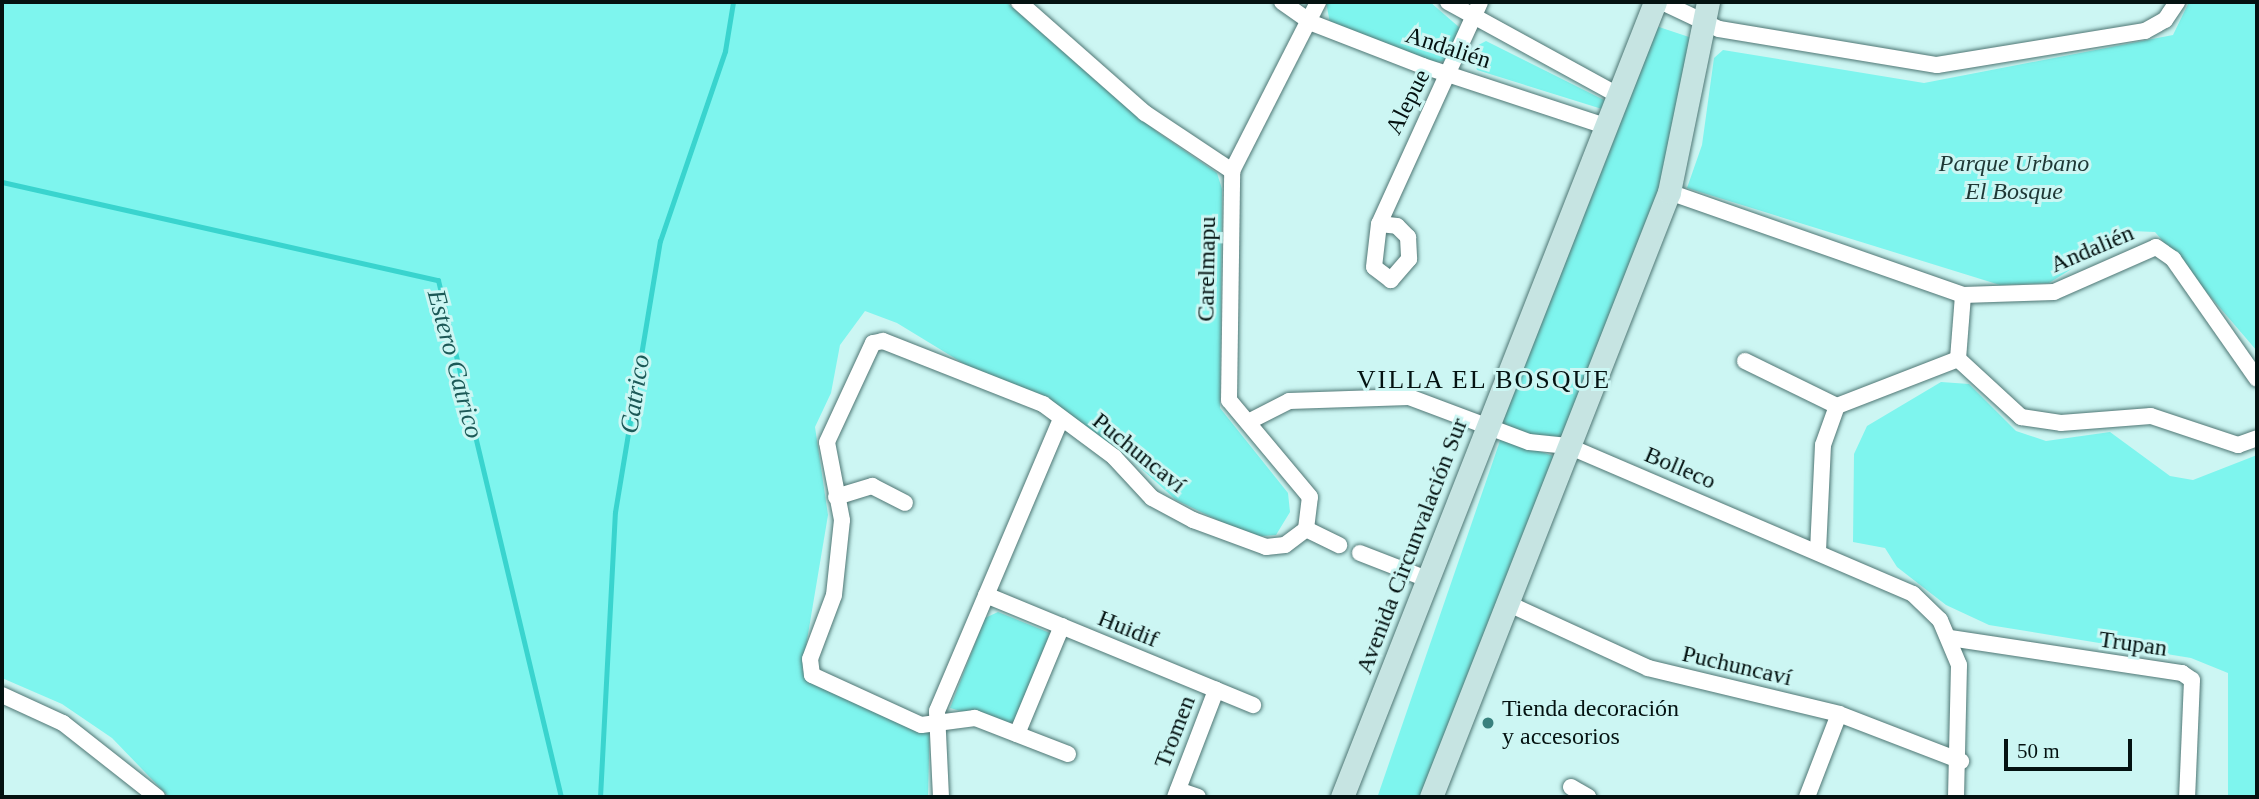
<!DOCTYPE html>
<html>
<head>
<meta charset="utf-8">
<style>
	body { margin:0 }
	#map { position:relative; width:2259px; height:799px; overflow:hidden; background:#ccf6f3; font-family:Georgia,serif }
	div>[style] { position:absolute }
	[style*='--x'] { left:calc(var(--x)*1px); top:calc(var(--y)*1px); width:calc(var(--w)*1px); rotate:calc(var(--a)*1deg) }
	.green>* { inset:0; background:#7ef5ee; transform-origin:0 0 }
	.stream>* { height:5px; margin:-2.5px; padding:0 2.5px; transform-origin:2.5px; border-radius:2.5px; background:#39d4ce }
	.roads { filter:drop-shadow(0 0 2px #4f7674) drop-shadow(0 0 2px #4f7674) }
	.minor>* { height:16px; margin:-8px; padding:0 8px; transform-origin:8px; border-radius:8px; background:#fff }
	.secondary>* { height:23px; margin:-11.5px; padding:0 11.5px; transform-origin:11.5px; border-radius:11.5px; background:#c6e4e2 }
	.dots>* { width:19px; height:19px; translate:-50% -50%; box-sizing:border-box; border:4px solid #ccf6f3; border-radius:50% }
	span { translate:-50% -50%; white-space:nowrap; text-align:center; line-height:1.15; -webkit-text-stroke:6px #ccf6f3; paint-order:stroke }
	.street-label { font-size:24px; color:#041211 }
	.park-label { font-size:24px; color:#1e3735; font-style:italic }
	.poi-label { font-size:24px; color:#041211 }
	.left { translate:0 -50%; text-align:left }
	.water-label { font-size:26px; color:#1c5957; font-style:italic }
	.neighbourhood-label { font-size:26px; color:#041211; letter-spacing:2px }
	.frame { position:absolute; inset:0; border:4px solid #041211; pointer-events:none }
	.scale { position:absolute; left:2004px; top:739px; width:128px; height:32px; box-sizing:border-box; border:4px solid #041211; border-top:0; padding-left:9px; font-size:21px; line-height:24px; white-space:nowrap; color:#041211; -webkit-text-stroke:5px #ccf6f3; paint-order:stroke }
</style>
</head>
<body>
<div id="map">
	<div class="green">
		<div style="clip-path:polygon(2px 2px,1006px 2px,1157px 132px,1217px 173px,1222px 189px,1220px 408px,1288px 493px,1290px 512px,1276px 535px,1253px 537px,1176px 500px,1113px 443px,1099px 446px,897px 323px,865px 311px,840px 345px,831px 393px,815px 427px,828px 515px,802px 670px,901px 720px,930px 717px,928px 797px,169px 797px,112px 738px,62px 704px,2px 678px)"></div>
		<div style="clip-path:polygon(1326px 2px,1430px 2px,1460px 28px,1446px 61px,1428px 63px,1330px 23px)"></div>
		<div style="clip-path:polygon(2189px 2px,2257px 2px,2257px 351px,2155px 232px,2132px 231px,2049px 283px,2000px 285px,1687px 188px,1702px 145px,1714px 58px,1723px 50px,1924px 83px,2173px 35px)"></div>
		<div style="clip-path:polygon(1656px 26px,1692px 38px,1660px 186px,1560px 441px,1531px 437px,1501px 425px)"></div>
		<div style="clip-path:polygon(1486px 41px,1606px 101px,1602px 109px,1477px 70px,1471px 49px)"></div>
		<div style="clip-path:polygon(1941px 382px,1969px 384px,2016px 431px,2046px 441px,2110px 432px,2170px 476px,2193px 480px,2257px 455px,2257px 797px,2228px 797px,2228px 673px,2191px 658px,1989px 625px,1946px 605px,1897px 567px,1885px 548px,1853px 542px,1854px 454px,1867px 426px)"></div>
		<div style="left:1501px;top:438px;width:56px;height:385px;rotate:19deg"></div>
		<div style="clip-path:polygon(998px 612px,1050px 633px,1015px 721px,1008px 724px,950px 708px,985px 618px)"></div>
	</div>
	<div class="stream">
		<div style="--x:2;--y:182;--w:447;--a:12.7"></div>
		<div style="--x:438;--y:280;--w:531;--a:76.62"></div>
		<div style="--x:600;--y:797;--w:285;--a:-87"></div>
		<div style="--x:615;--y:512;--w:275;--a:-80.6"></div>
		<div style="--x:660;--y:241;--w:201;--a:-71.1"></div>
		<div style="--x:725;--y:51;--w:50;--a:-80.7"></div>
	</div>
	<div class="roads">
		<div class="minor">
			<div style="--x:1019;--y:2;--w:168;--a:41.4"></div>
			<div style="--x:1145;--y:113;--w:105;--a:33.7"></div>
			<div style="--x:1282;--y:2;--w:37;--a:35"></div>
			<div style="--x:1312;--y:23;--w:119;--a:21.2"></div>
			<div style="--x:1423;--y:66;--w:193;--a:18.2"></div>
			<div style="--x:1448;--y:2;--w:194;--a:28.7"></div>
			<div style="--x:1662;--y:2;--w:63;--a:25.3"></div>
			<div style="--x:1719;--y:29;--w:221;--a:9.4"></div>
			<div style="--x:1937;--y:65;--w:211;--a:-9.3"></div>
			<div style="--x:2145;--y:31;--w:23;--a:-29"></div>
			<div style="--x:2165;--y:20;--w:22;--a:-56"></div>
			<div style="--x:1669;--y:192;--w:312;--a:19.3"></div>
			<div style="--x:1963;--y:295;--w:91;--a:-1.9"></div>
			<div style="--x:2054;--y:292;--w:111;--a:-23.8"></div>
			<div style="--x:2156;--y:247;--w:21;--a:35"></div>
			<div style="--x:2173;--y:259;--w:146;--a:55"></div>
			<div style="--x:1379;--y:224;--w:244;--a:-65.5"></div>
			<div style="--x:1379;--y:224;--w:18;--a:6"></div>
			<div style="--x:1397;--y:226;--w:16;--a:45"></div>
			<div style="--x:1408;--y:237;--w:22;--a:87"></div>
			<div style="--x:1409;--y:259;--w:28;--a:131"></div>
			<div style="--x:1391;--y:280;--w:21;--a:-143"></div>
			<div style="--x:1374;--y:267;--w:43;--a:-83.4"></div>
			<div style="--x:1958;--y:359;--w:86;--a:42.6"></div>
			<div style="--x:2021;--y:417;--w:40;--a:8.5"></div>
			<div style="--x:2061;--y:423;--w:90;--a:-4.4"></div>
			<div style="--x:2151;--y:416;--w:92;--a:18.4"></div>
			<div style="--x:2238;--y:445;--w:20;--a:-20"></div>
			<div style="--x:1958;--y:359;--w:64;--a:-85.5"></div>
			<div style="--x:1745;--y:361;--w:102;--a:26.1"></div>
			<div style="--x:1248;--y:422;--w:46;--a:-27.1"></div>
			<div style="--x:1289;--y:401;--w:120;--a:-1.9"></div>
			<div style="--x:1409;--y:397;--w:128;--a:20.6"></div>
			<div style="--x:1529;--y:442;--w:39;--a:6"></div>
			<div style="--x:1568;--y:446;--w:375;--a:23.2"></div>
			<div style="--x:1913;--y:594;--w:37;--a:44"></div>
			<div style="--x:1940;--y:620;--w:49;--a:67.1"></div>
			<div style="--x:1959;--y:665;--w:132;--a:91.3"></div>
			<div style="--x:836;--y:497;--w:38;--a:-17"></div>
			<div style="--x:872;--y:486;--w:37;--a:27"></div>
			<div style="--x:1306;--y:529;--w:32;--a:-83"></div>
			<div style="--x:1310;--y:497;--w:126;--a:-129.9"></div>
			<div style="--x:1229;--y:400;--w:229;--a:-89.2"></div>
			<div style="--x:1232;--y:171;--w:190;--a:-63"></div>
			<div style="--x:1818;--y:551;--w:106;--a:-87.3"></div>
			<div style="--x:1823;--y:445;--w:41;--a:-70.3"></div>
			<div style="--x:1837;--y:406;--w:130;--a:-21.2"></div>
			<div style="--x:1360;--y:553;--w:72;--a:21.2"></div>
			<div style="--x:986;--y:595;--w:289;--a:22.4"></div>
			<div style="--x:1507;--y:603;--w:155;--a:24.7"></div>
			<div style="--x:1648;--y:668;--w:196;--a:13.5"></div>
			<div style="--x:1839;--y:714;--w:131;--a:21.1"></div>
			<div style="--x:1950;--y:638;--w:235;--a:8.6"></div>
			<div style="--x:2182;--y:673;--w:12;--a:35"></div>
			<div style="--x:2192;--y:680;--w:117;--a:92.4"></div>
			<div style="--x:2;--y:695;--w:67;--a:24.7"></div>
			<div style="--x:63;--y:723;--w:120;--a:38.2"></div>
			<div style="--x:1017;--y:734;--w:117;--a:-67.4"></div>
			<div style="--x:1068;--y:754;--w:100;--a:-158.8"></div>
			<div style="--x:975;--y:718;--w:54;--a:172.6"></div>
			<div style="--x:921;--y:725;--w:120;--a:-155.4"></div>
			<div style="--x:812;--y:675;--w:16;--a:-97"></div>
			<div style="--x:810;--y:659;--w:68;--a:-69.4"></div>
			<div style="--x:834;--y:595;--w:75;--a:-83.9"></div>
			<div style="--x:842;--y:520;--w:79;--a:-100.9"></div>
			<div style="--x:827;--y:442;--w:109;--a:-65.1"></div>
			<div style="--x:873;--y:343;--w:10;--a:-11"></div>
			<div style="--x:883;--y:341;--w:172;--a:21.5"></div>
			<div style="--x:1043;--y:404;--w:89;--a:36.7"></div>
			<div style="--x:1114;--y:457;--w:56;--a:47.2"></div>
			<div style="--x:1152;--y:498;--w:47;--a:28.2"></div>
			<div style="--x:1193;--y:520;--w:78;--a:20.3"></div>
			<div style="--x:1266;--y:547;--w:19;--a:-6"></div>
			<div style="--x:1285;--y:545;--w:26;--a:-37"></div>
			<div style="--x:1306;--y:529;--w:37;--a:26"></div>
			<div style="--x:1571;--y:787;--w:20;--a:30"></div>
			<div style="--x:1178;--y:790;--w:21;--a:19"></div>
			<div style="--x:941;--y:797;--w:86;--a:-92.7"></div>
			<div style="--x:937;--y:711;--w:315;--a:-67"></div>
			<div style="--x:1175;--y:797;--w:115;--a:-69"></div>
			<div style="--x:1807;--y:797;--w:89;--a:-68.9"></div>
		</div>
		<div class="secondary">
			<div style="--x:1342;--y:797;--w:854;--a:-68.51"></div>
			<div style="--x:1431;--y:797;--w:650;--a:-68.53"></div>
			<div style="--x:1669;--y:192;--w:194;--a:-78.4"></div>
		</div>
	</div>
	<div class="dots">
		<div style="left:1488px;top:723px;background:#38807d"></div>
	</div>
	<div class="street-label">
		<span style="left:1448px;top:48px;rotate:18deg">Andalién</span>
		<span style="left:1408px;top:102px;rotate:-63deg">Alepue</span>
		<span style="left:2092px;top:249px;rotate:-23deg">Andalién</span>
		<span style="left:1207px;top:269px;rotate:-89deg">Carelmapu</span>
		<span style="left:1139px;top:453px;rotate:39deg">Puchuncaví</span>
		<span style="left:1680px;top:468px;rotate:23deg">Bolleco</span>
		<span style="left:1412px;top:546px;rotate:-69deg">Avenida Circunvalación Sur</span>
		<span style="left:1128px;top:629px;rotate:22deg">Huidif</span>
		<span style="left:2133px;top:644px;rotate:8deg">Trupan</span>
		<span style="left:1737px;top:666px;rotate:13deg">Puchuncaví</span>
		<span style="left:1175px;top:732px;rotate:-69deg">Tromen</span>
	</div>
	<div class="park-label">
		<span style="left:2014px;top:178px">Parque Urbano<br>El Bosque</span>
	</div>
	<div class="poi-label">
		<span class="left" style="left:1502px;top:723px">Tienda decoración<br>y accesorios</span>
	</div>
	<div class="water-label">
		<span style="left:455px;top:364px;rotate:75deg">Estero Catrico</span>
		<span style="left:635px;top:394px;rotate:-81deg">Catrico</span>
	</div>
	<div class="neighbourhood-label">
		<span style="left:1484px;top:380px">VILLA EL BOSQUE</span>
	</div>
	<div class="frame"></div>
	<div class="scale">50 m</div>
</div>
</body>
</html>
